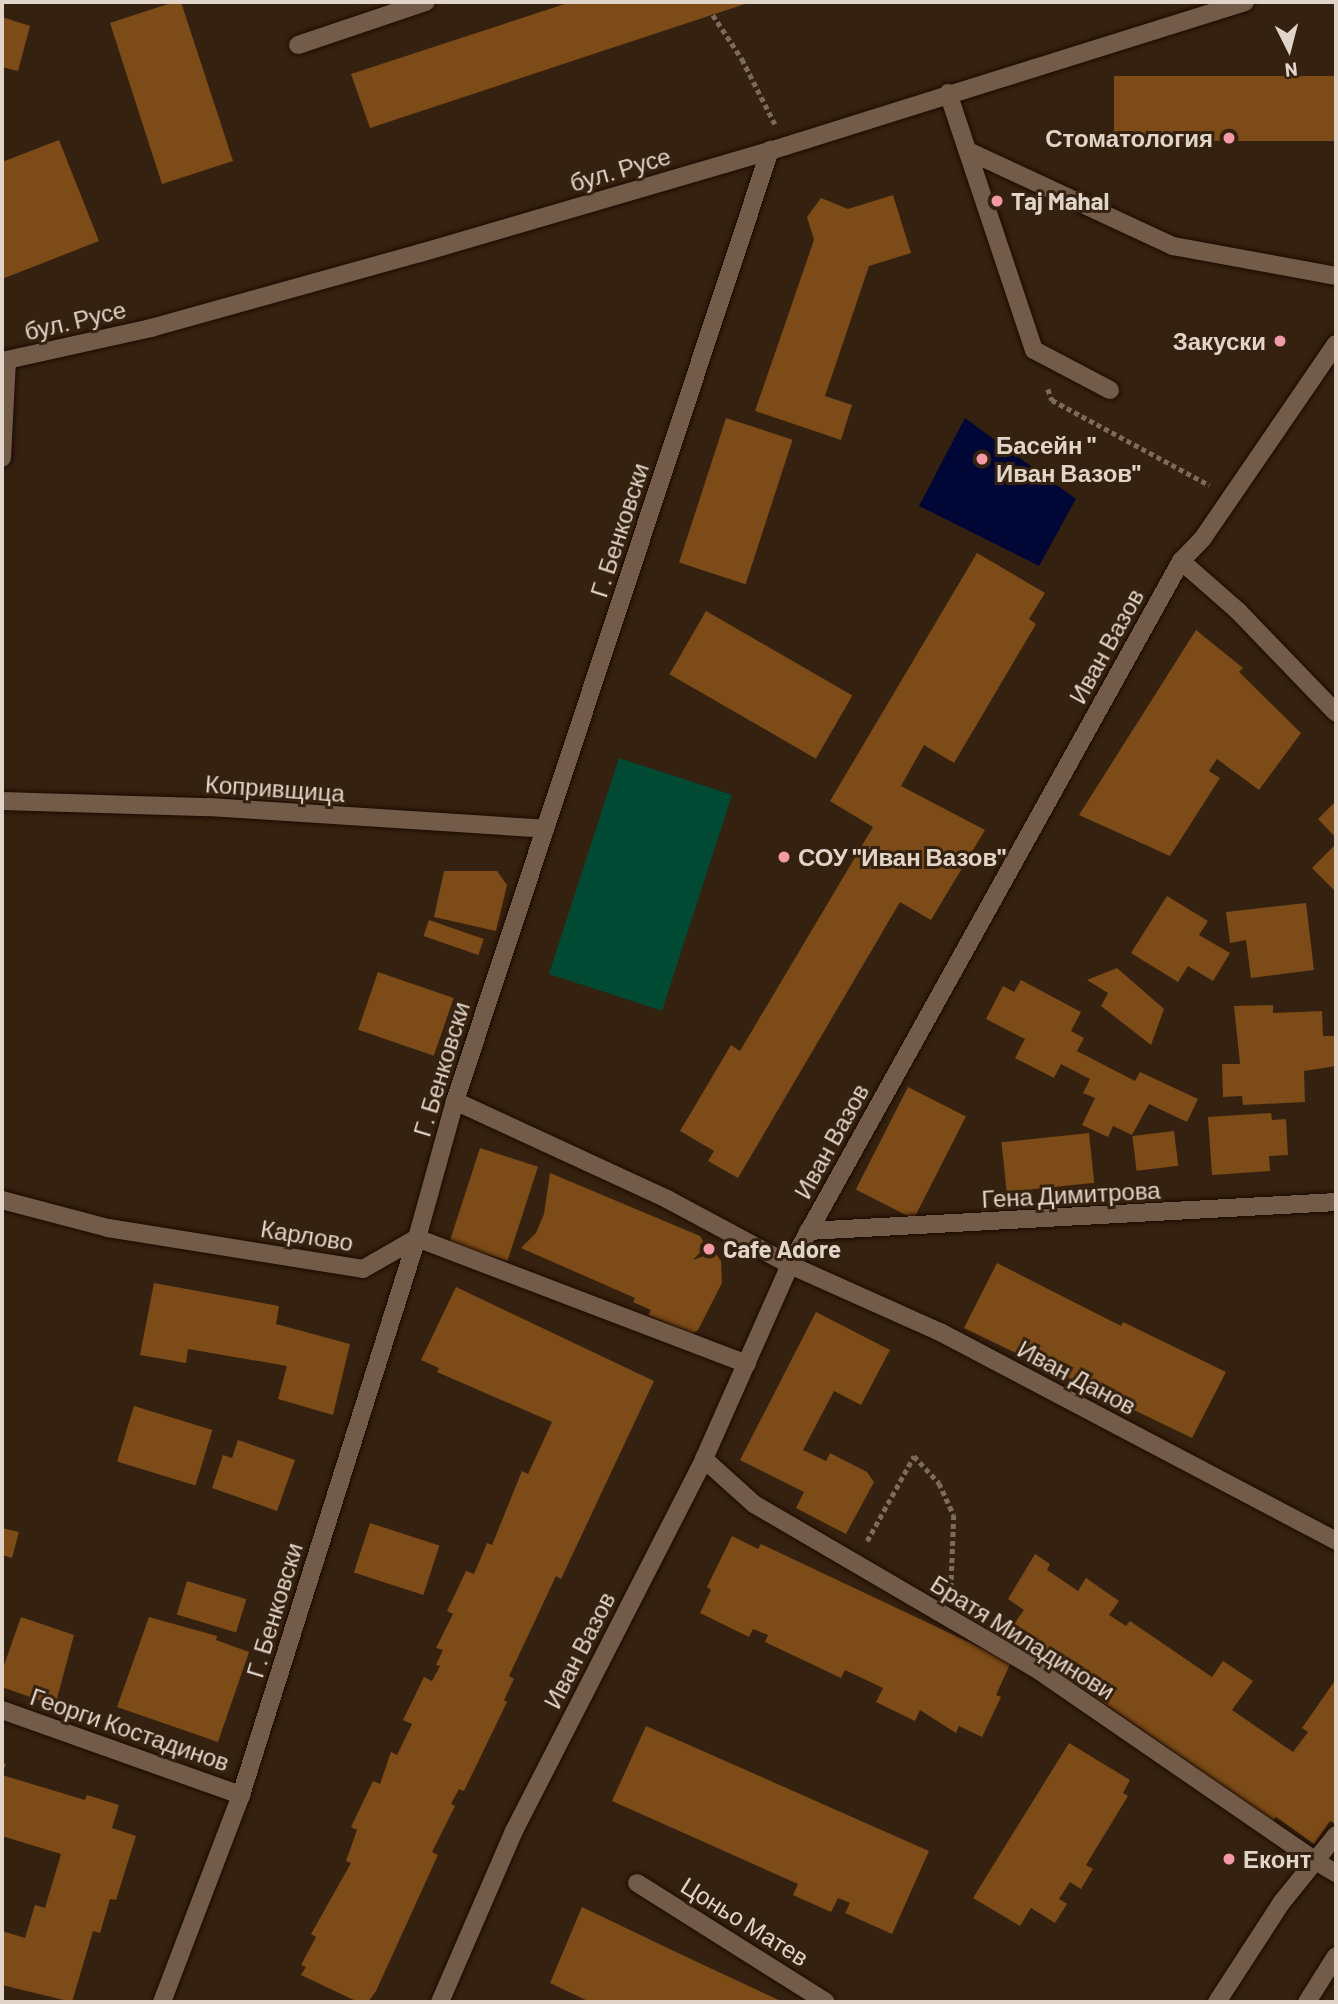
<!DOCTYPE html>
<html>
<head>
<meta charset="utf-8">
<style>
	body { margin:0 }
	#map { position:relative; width:1338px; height:2004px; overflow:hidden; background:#35210f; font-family:Barlow,sans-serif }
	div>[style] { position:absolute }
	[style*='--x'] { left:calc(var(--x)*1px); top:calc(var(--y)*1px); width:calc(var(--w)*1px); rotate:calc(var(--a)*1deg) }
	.green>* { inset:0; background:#004932; transform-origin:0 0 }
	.water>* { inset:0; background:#000736 }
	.building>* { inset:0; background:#7c4b17; transform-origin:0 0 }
	.path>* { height:4.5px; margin-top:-2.25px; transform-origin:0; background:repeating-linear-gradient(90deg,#7c6b5c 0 5px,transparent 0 8.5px) }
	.roads { filter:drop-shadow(0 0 2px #1c0a00) drop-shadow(0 0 2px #1c0a00) }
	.service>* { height:18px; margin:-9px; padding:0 9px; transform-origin:9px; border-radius:9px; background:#725c49 }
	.pedestrian>* { height:18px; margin:-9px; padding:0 9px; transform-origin:9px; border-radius:9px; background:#725c49 }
	.minor>* { height:18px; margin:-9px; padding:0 9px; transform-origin:9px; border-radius:9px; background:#725c49 }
	.tertiary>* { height:18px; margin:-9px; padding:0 9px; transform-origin:9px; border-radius:9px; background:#725c49 }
	.dots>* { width:19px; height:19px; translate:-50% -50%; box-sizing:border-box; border:4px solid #35210f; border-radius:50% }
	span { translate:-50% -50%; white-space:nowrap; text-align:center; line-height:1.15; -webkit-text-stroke:6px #35210f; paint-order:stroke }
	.poi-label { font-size:24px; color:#e1d4c9; font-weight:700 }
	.right { translate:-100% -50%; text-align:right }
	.left { translate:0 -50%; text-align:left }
	.street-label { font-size:24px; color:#e1d4c9 }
	.frame { position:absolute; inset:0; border:4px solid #e1d4c9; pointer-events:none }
	.north { position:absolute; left:1254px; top:14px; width:70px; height:70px; -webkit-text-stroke:5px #35210f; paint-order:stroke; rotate:174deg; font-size:19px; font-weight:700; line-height:28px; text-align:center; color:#e1d4c9 }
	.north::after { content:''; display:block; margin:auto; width:24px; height:32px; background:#e1d4c9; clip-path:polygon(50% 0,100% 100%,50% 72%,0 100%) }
</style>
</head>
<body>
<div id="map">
	<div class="green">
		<div style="left:619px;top:758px;width:119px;height:227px;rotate:18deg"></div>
	</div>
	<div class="water">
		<div style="clip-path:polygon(965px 418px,1076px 499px,1039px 566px,919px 506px)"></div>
	</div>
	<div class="building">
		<div style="clip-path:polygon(174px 2px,181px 2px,233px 161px,162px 184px,110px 23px)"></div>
		<div style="clip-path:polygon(571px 2px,751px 2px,370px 128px,351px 74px)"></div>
		<div style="clip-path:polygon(2px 17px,30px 26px,18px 71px,2px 67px)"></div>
		<div style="left:1336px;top:76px;width:65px;height:222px;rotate:90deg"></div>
		<div style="clip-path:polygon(59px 140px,99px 241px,2px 279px,2px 162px)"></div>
		<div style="clip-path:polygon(893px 195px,911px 253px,869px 266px,825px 396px,852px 405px,841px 440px,755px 411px,814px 240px,807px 217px,821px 198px,848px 209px)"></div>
		<div style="left:726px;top:418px;width:70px;height:152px;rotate:18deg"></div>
		<div style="clip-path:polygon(977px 553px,1045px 593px,1029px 619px,1036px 624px,954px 763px,924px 745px,901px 786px,985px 830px,931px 920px,900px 902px,738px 1178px,708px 1161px,714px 1151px,680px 1131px,731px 1045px,740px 1051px,873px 827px,830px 801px)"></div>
		<div style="left:706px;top:611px;width:169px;height:73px;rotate:30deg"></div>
		<div style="clip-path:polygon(1196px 630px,1243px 668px,1239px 672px,1301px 733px,1259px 790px,1217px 759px,1209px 771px,1220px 778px,1170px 856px,1079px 815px)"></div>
		<div style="clip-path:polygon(1336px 801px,1336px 838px,1318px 819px)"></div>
		<div style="clip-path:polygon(1336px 844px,1336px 888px,1334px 890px,1312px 868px)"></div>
		<div style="clip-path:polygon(444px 871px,497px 871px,507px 885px,496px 931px,434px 917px)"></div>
		<div style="clip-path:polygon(1167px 896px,1208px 921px,1199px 935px,1230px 953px,1213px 981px,1188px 966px,1178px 982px,1131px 953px)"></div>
		<div style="clip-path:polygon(1306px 903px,1314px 970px,1251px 978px,1246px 940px,1230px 943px,1226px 912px)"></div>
		<div style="left:429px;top:920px;width:58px;height:17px;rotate:19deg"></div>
		<div style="clip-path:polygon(1117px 968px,1164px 1009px,1151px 1045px,1101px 1006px,1108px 993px,1087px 980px)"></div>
		<div style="left:378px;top:972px;width:80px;height:61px;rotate:19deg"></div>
		<div style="clip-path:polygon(1021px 980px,1081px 1012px,1071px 1031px,1084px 1038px,1077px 1051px,1135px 1081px,1140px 1072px,1198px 1099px,1187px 1122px,1149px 1104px,1132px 1135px,1113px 1126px,1108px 1137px,1082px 1125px,1095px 1098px,1083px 1093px,1090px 1079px,1061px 1064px,1054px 1078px,1015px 1058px,1025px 1039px,986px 1019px,1003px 986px,1014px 992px)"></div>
		<div style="clip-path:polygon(1273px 1005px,1273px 1013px,1322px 1011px,1323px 1036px,1336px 1036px,1336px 1066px,1304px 1071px,1305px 1102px,1243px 1105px,1242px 1096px,1223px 1097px,1222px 1064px,1240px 1064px,1234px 1006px)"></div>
		<div style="left:908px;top:1087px;width:65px;height:115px;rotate:27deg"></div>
		<div style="clip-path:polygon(1271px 1113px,1272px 1120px,1286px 1119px,1288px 1155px,1269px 1156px,1270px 1171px,1212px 1175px,1208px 1117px)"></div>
		<div style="left:1174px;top:1131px;width:35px;height:42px;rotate:83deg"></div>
		<div style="left:1089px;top:1133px;width:50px;height:88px;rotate:84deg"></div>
		<div style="left:480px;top:1148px;width:61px;height:99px;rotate:18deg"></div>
		<div style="clip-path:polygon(550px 1173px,700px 1236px,706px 1246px,693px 1260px,715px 1252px,721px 1261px,722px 1283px,698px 1330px,692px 1334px,648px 1315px,651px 1310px,633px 1302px,635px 1298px,521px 1248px,536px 1233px,544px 1214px)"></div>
		<div style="clip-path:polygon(997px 1263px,1121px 1326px,1123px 1322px,1226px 1372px,1192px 1438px,964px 1328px)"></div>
		<div style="clip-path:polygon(154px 1283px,279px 1306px,276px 1324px,350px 1344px,333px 1415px,278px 1399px,287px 1366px,188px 1349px,186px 1363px,140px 1355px)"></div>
		<div style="clip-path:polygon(456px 1287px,654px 1381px,561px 1579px,556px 1576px,509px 1676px,514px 1679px,504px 1700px,507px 1702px,464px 1791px,459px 1789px,451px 1804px,455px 1806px,432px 1852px,438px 1855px,376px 1991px,368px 2002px,358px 2002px,301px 1975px,306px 1967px,301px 1965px,316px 1937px,311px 1934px,351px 1863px,346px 1861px,357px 1830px,351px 1827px,373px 1781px,380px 1784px,391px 1752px,397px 1755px,412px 1724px,403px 1720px,424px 1677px,432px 1681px,440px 1666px,436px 1665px,443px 1650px,436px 1648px,453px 1614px,447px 1611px,466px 1571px,474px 1574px,487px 1543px,492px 1545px,522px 1471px,528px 1474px,552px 1422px,437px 1372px,439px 1368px,421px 1360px)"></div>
		<div style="clip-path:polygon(816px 1312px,890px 1350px,861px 1405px,834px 1391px,803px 1450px,826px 1461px,830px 1453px,867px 1472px,874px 1482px,846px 1534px,796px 1508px,804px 1492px,740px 1460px)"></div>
		<div style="left:134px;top:1406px;width:82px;height:58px;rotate:17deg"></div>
		<div style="clip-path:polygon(238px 1440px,295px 1460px,277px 1511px,212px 1488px,223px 1455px,232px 1458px)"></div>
		<div style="left:370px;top:1523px;width:73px;height:52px;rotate:18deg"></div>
		<div style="clip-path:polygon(2px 1528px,19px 1532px,12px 1558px,2px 1555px)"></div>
		<div style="clip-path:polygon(732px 1536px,758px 1549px,761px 1544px,1011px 1662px,996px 1695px,1001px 1697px,982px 1737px,959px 1726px,956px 1733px,920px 1710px,915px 1721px,876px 1702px,883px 1688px,845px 1670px,841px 1678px,765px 1642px,768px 1635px,753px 1629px,749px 1637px,700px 1613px,711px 1590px,707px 1587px)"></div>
		<div style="clip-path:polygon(1035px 1554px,1050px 1564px,1047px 1570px,1078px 1591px,1086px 1578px,1119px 1601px,1109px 1615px,1126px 1626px,1130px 1621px,1212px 1677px,1223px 1661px,1253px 1681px,1232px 1710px,1293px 1752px,1308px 1732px,1302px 1728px,1336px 1679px,1336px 1824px,1330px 1821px,1314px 1844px,1276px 1817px,1273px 1821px,1006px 1635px,1024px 1610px,1008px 1599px)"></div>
		<div style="left:187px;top:1581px;width:62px;height:35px;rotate:17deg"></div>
		<div style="clip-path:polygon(21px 1617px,74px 1635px,55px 1706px,2px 1687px,2px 1671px)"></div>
		<div style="clip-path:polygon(149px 1617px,217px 1636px,216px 1640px,249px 1652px,218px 1742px,117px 1707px)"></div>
		<div style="clip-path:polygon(646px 1726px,929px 1851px,892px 1934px,845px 1913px,850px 1903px,838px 1898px,831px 1912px,793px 1895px,798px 1884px,612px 1801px)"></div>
		<div style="clip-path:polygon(1069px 1743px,1130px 1780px,1123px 1793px,1128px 1796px,1086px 1865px,1093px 1869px,1081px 1889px,1070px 1882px,1059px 1899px,1067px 1904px,1055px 1923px,1031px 1908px,1020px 1926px,973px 1898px)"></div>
		<div style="clip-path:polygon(2px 1763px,6px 1764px,2px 1775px,85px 1800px,87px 1795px,119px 1805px,112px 1828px,136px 1836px,116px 1900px,110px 1899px,100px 1933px,93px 1931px,72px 2002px,2px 1985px,2px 1931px,25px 1938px,35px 1905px,45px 1908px,61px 1854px,2px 1836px)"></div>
		<div style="clip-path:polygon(582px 1907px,678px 1953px,783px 2002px,590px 2002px,550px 1983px)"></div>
	</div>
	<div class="path">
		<div style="--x:713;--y:15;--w:53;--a:56.6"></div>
		<div style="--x:742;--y:59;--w:73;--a:63.1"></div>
		<div style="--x:1048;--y:389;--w:12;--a:70"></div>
		<div style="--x:1052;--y:400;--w:179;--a:28.4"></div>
		<div style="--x:867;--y:1541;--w:97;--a:-61.1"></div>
		<div style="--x:914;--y:1456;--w:37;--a:47"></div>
		<div style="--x:939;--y:1483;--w:35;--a:65"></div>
		<div style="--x:954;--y:1515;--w:74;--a:92.3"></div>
	</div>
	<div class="roads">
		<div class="service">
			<div style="--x:948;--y:93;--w:271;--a:71.5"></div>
			<div style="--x:1034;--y:350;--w:86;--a:27.8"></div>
			<div style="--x:1314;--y:1860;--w:26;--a:31"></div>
			<div style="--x:1307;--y:2002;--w:54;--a:-57.8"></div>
		</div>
		<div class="pedestrian">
			<div style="--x:968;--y:151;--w:226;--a:24.9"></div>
			<div style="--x:2;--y:458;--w:98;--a:-87.1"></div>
		</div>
		<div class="minor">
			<div style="--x:298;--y:45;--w:135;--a:-18.6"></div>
			<div style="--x:1173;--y:246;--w:166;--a:10.4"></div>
			<div style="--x:1181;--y:561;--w:76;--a:41.3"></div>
			<div style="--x:1238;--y:611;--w:141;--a:46.1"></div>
			<div style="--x:2;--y:801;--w:207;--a:1.7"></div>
			<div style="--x:209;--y:807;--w:337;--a:3.7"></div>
			<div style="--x:455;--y:1101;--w:234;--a:24.8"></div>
			<div style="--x:667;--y:1199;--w:140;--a:28.2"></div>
			<div style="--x:790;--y:1265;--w:164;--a:24.1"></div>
			<div style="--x:940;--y:1332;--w:448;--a:27.8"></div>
			<div style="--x:2;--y:1200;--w:110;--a:14.8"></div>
			<div style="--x:108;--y:1228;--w:258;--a:9.1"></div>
			<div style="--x:363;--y:1269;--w:62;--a:-29.9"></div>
			<div style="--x:417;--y:1238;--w:353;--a:20.9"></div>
			<div style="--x:808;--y:1231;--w:529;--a:-3.14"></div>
			<div style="--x:704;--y:1459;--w:67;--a:42"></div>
			<div style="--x:754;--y:1504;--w:325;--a:30.3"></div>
			<div style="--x:1035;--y:1668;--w:339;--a:34.5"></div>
			<div style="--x:2;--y:1710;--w:254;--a:19.6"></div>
			<div style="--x:637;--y:1883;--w:223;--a:32.2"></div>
			<div style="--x:162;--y:2002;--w:222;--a:-69.1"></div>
			<div style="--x:241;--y:1795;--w:584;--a:-72.46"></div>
			<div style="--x:417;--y:1238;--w:142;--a:-74.5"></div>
			<div style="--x:455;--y:1101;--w:1002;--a:-71.67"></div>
			<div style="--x:440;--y:2002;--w:186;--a:-66.6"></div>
			<div style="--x:514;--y:1831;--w:418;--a:-62.9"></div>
			<div style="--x:704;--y:1459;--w:212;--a:-66.1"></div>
			<div style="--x:790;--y:1265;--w:805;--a:-60.95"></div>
			<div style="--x:1181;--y:561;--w:32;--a:-46"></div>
			<div style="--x:1203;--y:538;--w:235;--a:-55.6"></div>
			<div style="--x:1217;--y:2002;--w:119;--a:-57"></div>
			<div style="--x:1282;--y:1902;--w:86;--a:-51.1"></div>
		</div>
		<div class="tertiary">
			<div style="--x:2;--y:361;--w:153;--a:-12.5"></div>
			<div style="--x:151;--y:328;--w:279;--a:-15.6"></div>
			<div style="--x:420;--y:253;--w:381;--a:-16.3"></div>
			<div style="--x:786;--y:146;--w:481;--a:-17.4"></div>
		</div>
	</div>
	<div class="dots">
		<div style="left:1229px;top:138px;background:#f49aa7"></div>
		<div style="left:997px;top:201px;background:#f49aa7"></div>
		<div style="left:1280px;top:341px;background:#f49aa7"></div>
		<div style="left:982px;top:459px;background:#f49aa7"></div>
		<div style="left:784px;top:857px;background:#f49aa7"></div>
		<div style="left:709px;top:1249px;background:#f49aa7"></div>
		<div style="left:1229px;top:1859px;background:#f49aa7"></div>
	</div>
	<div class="poi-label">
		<span class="right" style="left:1213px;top:138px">Стоматология</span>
		<span class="left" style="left:1011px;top:201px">Taj Mahal</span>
		<span class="right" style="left:1266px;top:341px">Закуски</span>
		<span class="left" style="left:996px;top:459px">Басейн "<br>Иван Вазов"</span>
		<span class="left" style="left:798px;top:857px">СОУ "Иван Вазов"</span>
		<span class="left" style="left:723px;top:1249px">Cafe Adore</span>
		<span class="left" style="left:1243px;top:1859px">Еконт</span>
	</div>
	<div class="street-label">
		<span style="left:620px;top:169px;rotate:-16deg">бул. Русе</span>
		<span style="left:75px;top:320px;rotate:-13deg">бул. Русе</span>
		<span style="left:619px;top:530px;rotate:-72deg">Г. Бенковски</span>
		<span style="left:1106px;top:646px;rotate:-61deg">Иван Вазов</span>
		<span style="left:275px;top:788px;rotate:4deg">Копривщица</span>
		<span style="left:441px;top:1069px;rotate:-73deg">Г. Бенковски</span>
		<span style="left:831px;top:1141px;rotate:-61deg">Иван Вазов</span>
		<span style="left:1071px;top:1194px;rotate:-3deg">Гена Димитрова</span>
		<span style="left:307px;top:1235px;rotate:9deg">Карлово</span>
		<span style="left:1077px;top:1377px;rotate:28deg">Иван Данов</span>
		<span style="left:274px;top:1610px;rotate:-73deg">Г. Бенковски</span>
		<span style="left:1023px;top:1637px;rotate:32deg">Братя Миладинови</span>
		<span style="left:579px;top:1650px;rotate:-63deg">Иван Вазов</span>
		<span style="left:130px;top:1729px;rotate:19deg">Георги Костадинов</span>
		<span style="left:745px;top:1921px;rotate:32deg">Цоньо Матев</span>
	</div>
	<div class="frame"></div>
	<div class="north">N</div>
</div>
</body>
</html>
